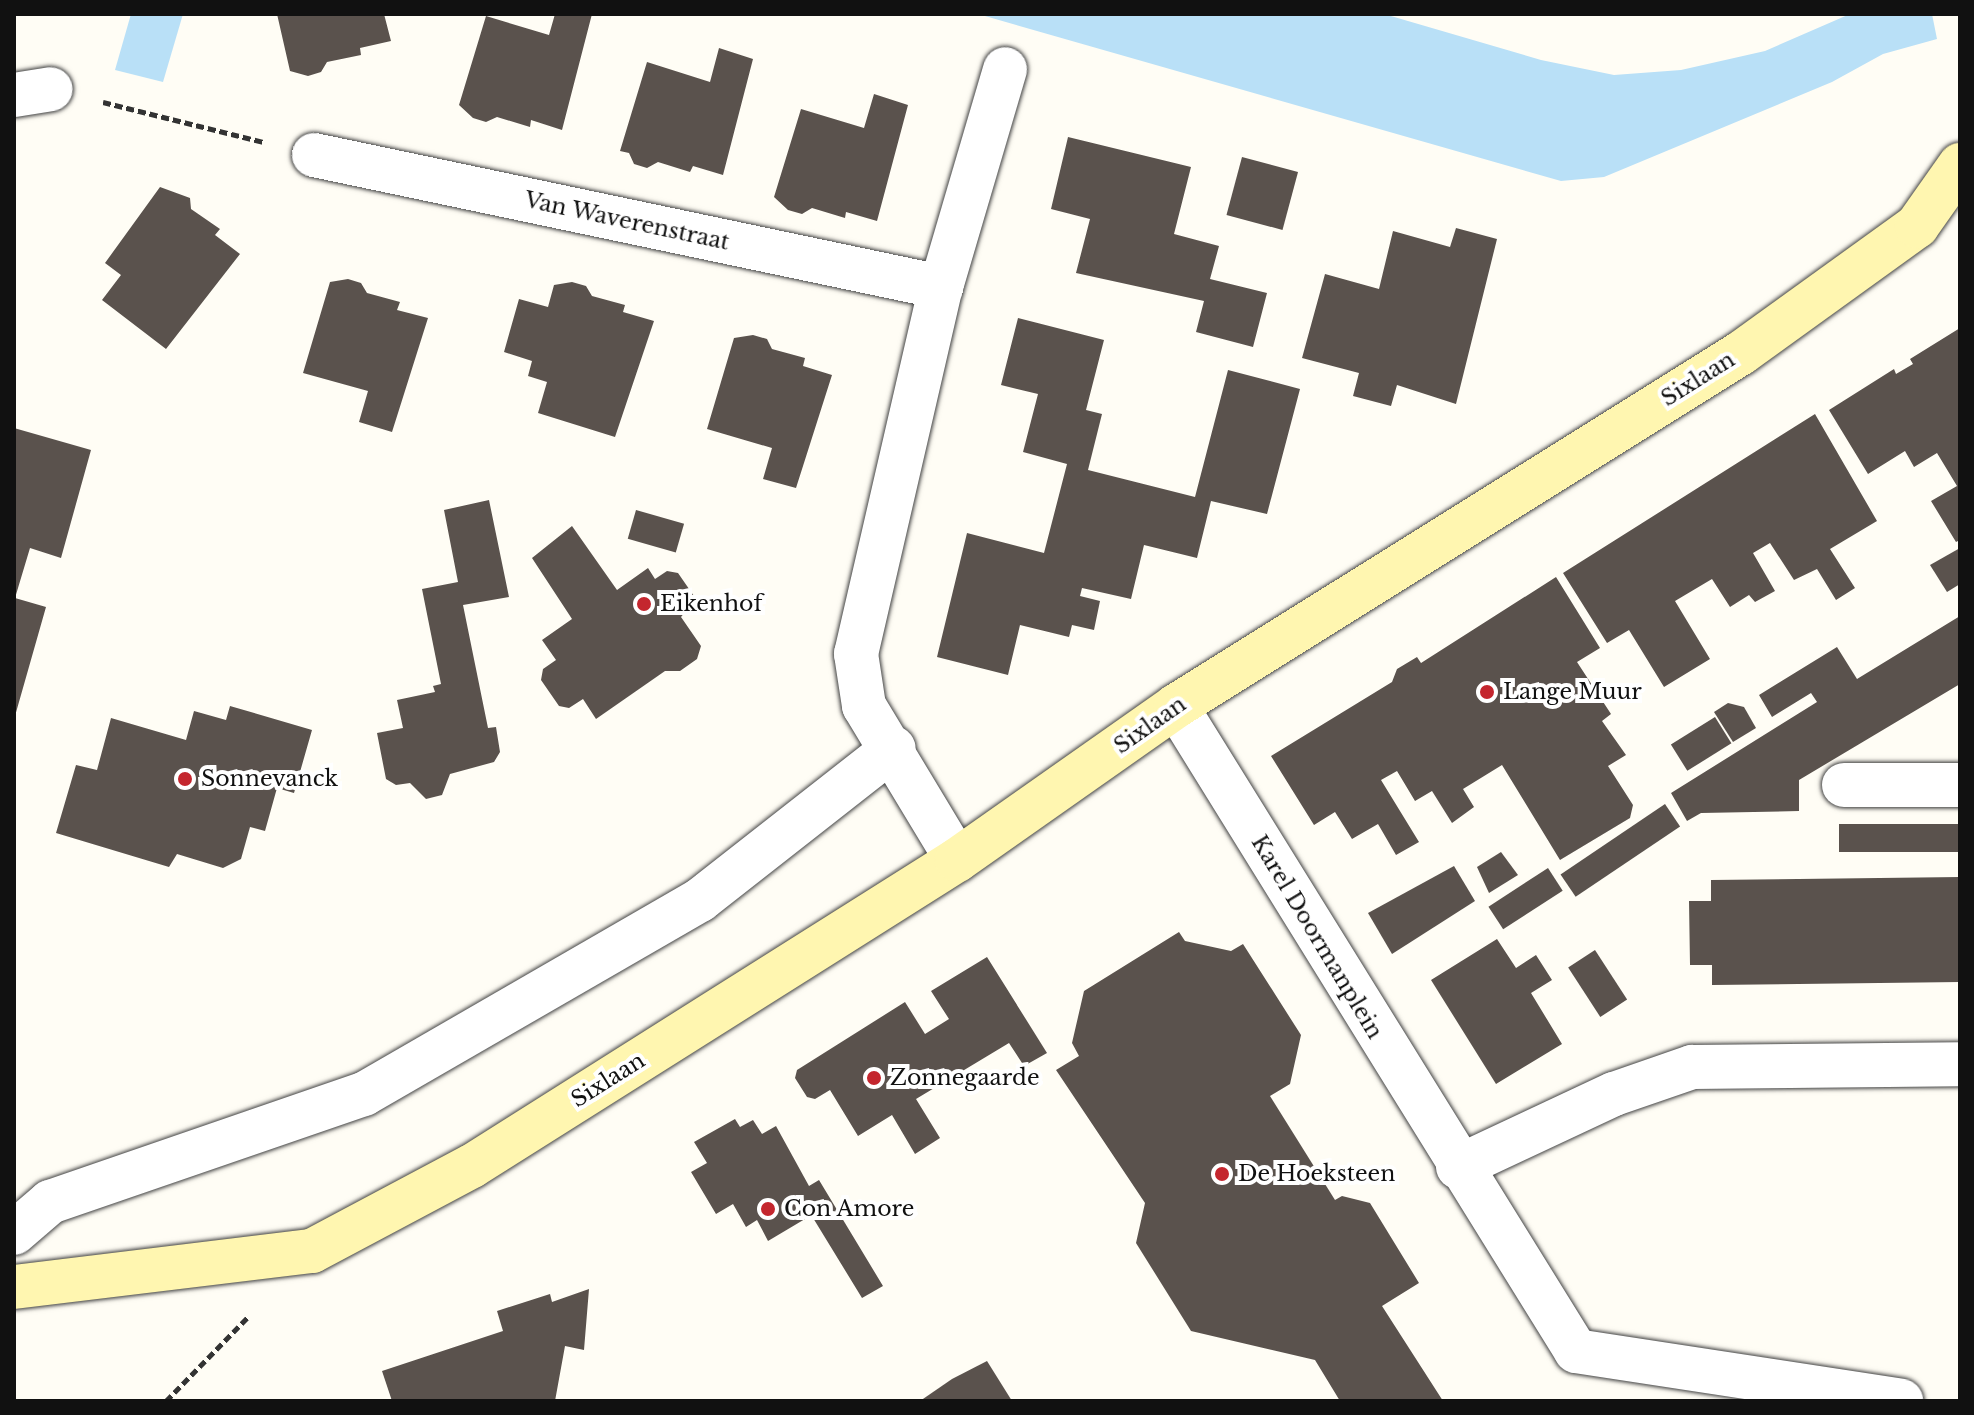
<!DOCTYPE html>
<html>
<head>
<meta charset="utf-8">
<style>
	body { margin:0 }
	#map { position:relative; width:1974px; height:1415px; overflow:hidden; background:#fffdf5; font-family:"Libre Baskerville",serif }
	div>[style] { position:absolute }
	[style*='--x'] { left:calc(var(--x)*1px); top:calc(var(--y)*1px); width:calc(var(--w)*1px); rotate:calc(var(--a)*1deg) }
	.water>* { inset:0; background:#b9e0f7 }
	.building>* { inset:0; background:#5a524d; transform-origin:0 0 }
	.path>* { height:5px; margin-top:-2.5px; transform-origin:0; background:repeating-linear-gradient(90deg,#333 0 8px,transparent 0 12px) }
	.roads { filter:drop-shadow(0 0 2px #444) drop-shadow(0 0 2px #444) }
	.street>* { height:44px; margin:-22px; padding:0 22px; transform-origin:22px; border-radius:22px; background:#fff }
	.secondary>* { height:44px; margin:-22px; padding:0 22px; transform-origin:22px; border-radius:22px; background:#fff6b0 }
	.dots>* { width:22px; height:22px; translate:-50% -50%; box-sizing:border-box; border:4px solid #fff; border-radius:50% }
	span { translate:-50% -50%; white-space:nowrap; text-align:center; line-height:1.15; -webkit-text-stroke:8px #fff; paint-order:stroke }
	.street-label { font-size:22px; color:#111 }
	.poi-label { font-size:22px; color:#111 }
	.left { translate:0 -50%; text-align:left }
	.frame { position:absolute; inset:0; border:16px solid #111; pointer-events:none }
</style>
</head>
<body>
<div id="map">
	<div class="water">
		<div style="clip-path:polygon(131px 14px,183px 14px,163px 82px,115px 70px)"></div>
		<div style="clip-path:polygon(978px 14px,1384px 14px,1541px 60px,1614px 75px,1681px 70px,1765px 51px,1850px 14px,1932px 14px,1937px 39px,1883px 54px,1832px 82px,1604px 177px,1561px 181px)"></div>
	</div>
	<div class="building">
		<div style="clip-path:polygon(277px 14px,384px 14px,391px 41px,360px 48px,361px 55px,327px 62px,321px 72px,308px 76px,290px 71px)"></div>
		<div style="clip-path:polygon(555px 14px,592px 14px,562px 130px,531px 120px,530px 127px,497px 117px,486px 122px,473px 118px,459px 105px,486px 16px,549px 35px)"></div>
		<div style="clip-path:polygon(719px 48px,753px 59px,723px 175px,693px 166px,690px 172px,658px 162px,647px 168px,634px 164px,629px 153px,620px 151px,647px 62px,710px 82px)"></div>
		<div style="clip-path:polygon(874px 94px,908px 105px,877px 221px,846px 212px,845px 218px,812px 208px,802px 214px,788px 210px,774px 197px,801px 109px,864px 128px)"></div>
		<div style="clip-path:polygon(1068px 137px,1191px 167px,1174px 234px,1219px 246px,1210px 279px,1267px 293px,1253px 347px,1196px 332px,1204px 301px,1076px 273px,1090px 219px,1051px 209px)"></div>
		<div style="left:1242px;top:157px;width:58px;height:60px;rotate:15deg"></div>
		<div style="clip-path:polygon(160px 187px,190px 198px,191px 209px,220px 229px,215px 235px,240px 254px,166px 349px,102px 300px,121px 275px,105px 263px)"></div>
		<div style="clip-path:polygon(1456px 228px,1497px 239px,1456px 404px,1397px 385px,1391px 406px,1353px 396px,1359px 373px,1302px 358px,1325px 274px,1379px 289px,1393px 231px,1450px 247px)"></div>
		<div style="clip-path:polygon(348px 279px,361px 283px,367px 293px,400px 302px,397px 310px,428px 318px,392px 432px,359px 422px,368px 391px,303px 373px,330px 282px)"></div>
		<div style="clip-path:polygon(572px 282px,586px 286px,592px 296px,625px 305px,623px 312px,654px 321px,615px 437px,538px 413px,547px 382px,528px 376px,532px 361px,504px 352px,519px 299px,548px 307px,554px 285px)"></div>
		<div style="clip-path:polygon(1018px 318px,1104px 340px,1086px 410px,1102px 414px,1088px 470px,1195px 497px,1228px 370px,1300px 389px,1267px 514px,1211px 501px,1197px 558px,1144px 545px,1131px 599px,1082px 588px,1080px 596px,1100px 601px,1094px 630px,1072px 625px,1069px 637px,1020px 625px,1008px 675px,937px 657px,967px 533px,1044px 553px,1067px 464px,1023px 452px,1038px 394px,1001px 385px)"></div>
		<div style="clip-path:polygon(1960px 328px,1960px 540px,1956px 542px,1931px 501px,1957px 486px,1937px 453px,1914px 467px,1905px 451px,1868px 474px,1829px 410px,1894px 369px,1896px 374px,1913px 364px,1910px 359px)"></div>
		<div style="clip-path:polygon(753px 335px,767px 339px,772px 349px,805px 358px,803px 366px,832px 375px,796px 488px,763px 479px,772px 448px,707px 429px,734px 338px)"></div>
		<div style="clip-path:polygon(1815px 414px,1877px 521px,1830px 549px,1855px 588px,1836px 600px,1817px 569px,1794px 580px,1770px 543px,1753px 553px,1775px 591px,1755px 602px,1749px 595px,1730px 607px,1712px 579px,1675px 601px,1710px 659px,1664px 687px,1629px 630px,1607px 643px,1563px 573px)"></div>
		<div style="clip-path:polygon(14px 428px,91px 450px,61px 558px,30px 548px,15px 598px,46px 607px,15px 716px)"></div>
		<div style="clip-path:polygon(489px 500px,509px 597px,463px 605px,488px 728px,496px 727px,500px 752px,494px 762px,450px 774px,442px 795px,426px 799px,410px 783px,396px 785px,386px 779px,377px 733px,403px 728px,397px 700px,435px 692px,433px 686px,441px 684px,422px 589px,458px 582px,444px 510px)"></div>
		<div style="left:636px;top:510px;width:50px;height:30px;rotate:16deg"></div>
		<div style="clip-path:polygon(572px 526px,617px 590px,648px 568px,655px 579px,667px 571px,678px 573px,696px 599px,681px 617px,701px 646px,697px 659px,680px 671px,665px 671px,596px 719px,583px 699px,569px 708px,559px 706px,541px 680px,543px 669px,556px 660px,542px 640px,572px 619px,532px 558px)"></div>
		<div style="clip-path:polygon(1960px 548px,1960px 584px,1947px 592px,1930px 565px)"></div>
		<div style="clip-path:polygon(1556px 577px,1600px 648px,1577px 662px,1611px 714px,1602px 721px,1626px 755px,1608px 766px,1633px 805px,1630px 818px,1560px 860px,1502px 765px,1463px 789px,1474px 807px,1452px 823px,1432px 791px,1415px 801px,1397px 771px,1381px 780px,1419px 842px,1396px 855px,1378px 824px,1352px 839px,1335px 812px,1314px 825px,1271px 756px,1392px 682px,1397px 669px,1417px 657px,1421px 663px)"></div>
		<div style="clip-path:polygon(1960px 616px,1960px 684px,1799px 780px,1799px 811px,1701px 813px,1687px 821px,1671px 793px,1817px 702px,1811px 693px,1772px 717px,1759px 695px,1837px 647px,1857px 679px)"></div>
		<div style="clip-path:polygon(1728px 703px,1744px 707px,1756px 728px,1733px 742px,1714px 712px)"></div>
		<div style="clip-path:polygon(230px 706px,312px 730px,294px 793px,277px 788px,265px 831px,250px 827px,241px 859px,223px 868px,177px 854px,169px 867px,56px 833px,76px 765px,97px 770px,111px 718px,186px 740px,194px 711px,226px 720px)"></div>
		<div style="left:1715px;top:717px;width:31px;height:52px;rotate:58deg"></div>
		<div style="left:1665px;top:804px;width:27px;height:126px;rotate:56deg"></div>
		<div style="left:1960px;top:824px;width:28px;height:121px;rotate:90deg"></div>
		<div style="clip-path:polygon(1501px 852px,1518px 875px,1489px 893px,1477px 867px)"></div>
		<div style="clip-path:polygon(1454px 866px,1475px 901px,1392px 954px,1368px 913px)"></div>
		<div style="left:1548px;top:868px;width:27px;height:71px;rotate:57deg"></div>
		<div style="clip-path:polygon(1960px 877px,1960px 982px,1712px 985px,1712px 965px,1690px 965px,1689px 901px,1711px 901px,1711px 880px)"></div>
		<div style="clip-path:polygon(1179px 932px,1185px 941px,1231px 951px,1243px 944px,1301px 1035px,1290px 1084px,1270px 1096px,1335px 1200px,1342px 1196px,1370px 1203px,1419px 1283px,1382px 1306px,1443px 1401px,1340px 1401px,1315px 1360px,1191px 1331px,1136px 1243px,1145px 1203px,1056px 1070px,1079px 1056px,1072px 1043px,1084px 991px)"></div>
		<div style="clip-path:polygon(1497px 939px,1516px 968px,1536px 955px,1552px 980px,1531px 993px,1562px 1044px,1496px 1084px,1431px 980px)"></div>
		<div style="left:1595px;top:950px;width:59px;height:32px;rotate:57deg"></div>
		<div style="clip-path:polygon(987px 957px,1047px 1053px,1024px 1066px,1009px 1043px,916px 1099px,940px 1138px,915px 1154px,892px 1115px,858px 1136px,830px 1090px,815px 1099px,807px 1097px,795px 1078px,797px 1070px,905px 1002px,925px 1034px,949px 1019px,931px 991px)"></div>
		<div style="clip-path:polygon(735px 1119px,740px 1127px,753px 1120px,762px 1134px,776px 1126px,809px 1186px,819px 1180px,883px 1286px,862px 1298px,799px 1195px,794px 1198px,805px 1219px,768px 1241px,757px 1220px,746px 1227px,733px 1204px,716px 1214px,691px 1172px,707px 1163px,694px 1142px)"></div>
		<div style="clip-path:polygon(589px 1289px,584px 1350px,565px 1346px,555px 1401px,392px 1401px,382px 1371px,503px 1331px,497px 1311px,550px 1294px,552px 1302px)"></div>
		<div style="clip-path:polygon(987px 1361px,1012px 1401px,920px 1401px,952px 1379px)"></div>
	</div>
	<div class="path">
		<div style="--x:103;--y:102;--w:166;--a:14"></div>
		<div style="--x:166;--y:1401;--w:119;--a:-45.7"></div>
	</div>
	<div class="roads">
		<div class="street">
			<div style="--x:14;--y:95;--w:37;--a:-9"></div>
			<div style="--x:314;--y:155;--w:641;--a:11.89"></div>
			<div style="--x:1176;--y:706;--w:759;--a:58.19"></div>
			<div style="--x:1576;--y:1351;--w:329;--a:8.7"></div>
			<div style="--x:1844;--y:785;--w:116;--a:0"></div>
			<div style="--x:957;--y:860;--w:180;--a:-121.1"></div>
			<div style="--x:864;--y:706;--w:53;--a:-98.7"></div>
			<div style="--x:856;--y:654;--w:377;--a:-77"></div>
			<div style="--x:941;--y:287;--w:227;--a:-73.6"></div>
			<div style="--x:1458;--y:1167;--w:172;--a:-25.1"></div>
			<div style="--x:1614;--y:1094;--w:83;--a:-19.1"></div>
			<div style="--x:1692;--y:1067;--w:268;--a:-0.6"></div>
			<div style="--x:14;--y:1233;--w:48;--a:-40.7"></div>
			<div style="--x:50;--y:1202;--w:332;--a:-19"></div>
			<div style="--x:364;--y:1094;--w:388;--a:-30"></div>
			<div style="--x:700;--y:900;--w:246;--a:-38.1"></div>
		</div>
		<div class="secondary">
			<div style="--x:14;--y:1287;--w:300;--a:-6.9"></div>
			<div style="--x:312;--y:1251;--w:181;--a:-28"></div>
			<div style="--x:472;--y:1166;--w:573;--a:-32.25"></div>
			<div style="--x:957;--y:860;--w:268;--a:-35.1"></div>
			<div style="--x:1176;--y:706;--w:666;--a:-32"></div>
			<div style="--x:1741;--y:353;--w:217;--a:-35.8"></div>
			<div style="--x:1917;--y:226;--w:75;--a:-54.8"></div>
		</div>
	</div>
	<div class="dots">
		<div style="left:644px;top:604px;background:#c4262e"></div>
		<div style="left:1487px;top:692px;background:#c4262e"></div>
		<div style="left:185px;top:779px;background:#c4262e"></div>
		<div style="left:874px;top:1078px;background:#c4262e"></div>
		<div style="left:1222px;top:1174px;background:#c4262e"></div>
		<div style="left:768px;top:1209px;background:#c4262e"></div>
	</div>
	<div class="street-label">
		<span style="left:627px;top:221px;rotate:12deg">Van Waverenstraat</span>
		<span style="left:1698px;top:379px;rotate:-32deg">Sixlaan</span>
		<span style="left:1150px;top:725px;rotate:-35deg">Sixlaan</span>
		<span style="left:1317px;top:937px;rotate:59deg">Karel Doormanplein</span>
		<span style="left:608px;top:1080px;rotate:-32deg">Sixlaan</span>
	</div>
	<div class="poi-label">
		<span class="left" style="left:660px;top:604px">Eikenhof</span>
		<span class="left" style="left:1503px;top:692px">Lange Muur</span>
		<span class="left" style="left:201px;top:779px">Sonnevanck</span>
		<span class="left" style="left:890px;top:1078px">Zonnegaarde</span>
		<span class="left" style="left:1238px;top:1174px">De Hoeksteen</span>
		<span class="left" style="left:784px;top:1209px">Con Amore</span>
	</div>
	<div class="frame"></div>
</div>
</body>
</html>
